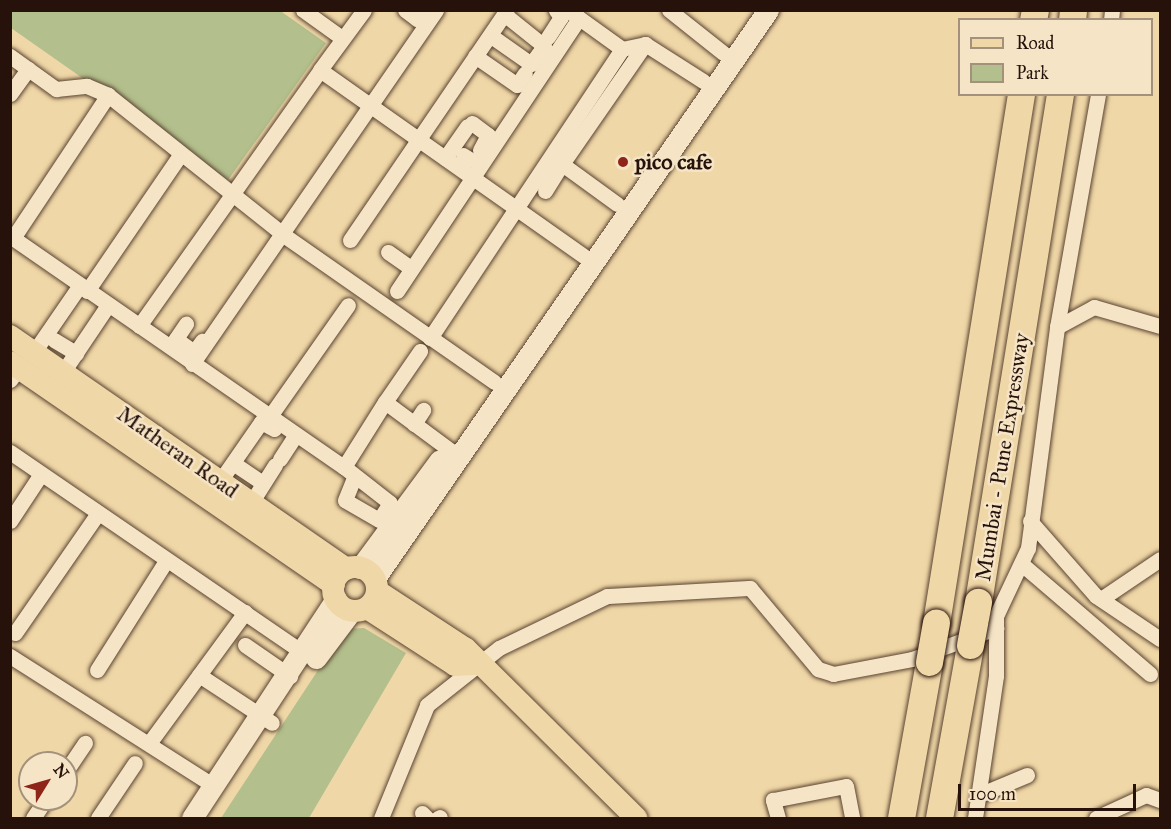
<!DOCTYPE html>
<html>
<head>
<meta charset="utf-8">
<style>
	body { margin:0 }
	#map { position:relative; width:1171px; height:829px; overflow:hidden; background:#f0d7a7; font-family:"IM FELL Great Primer",serif }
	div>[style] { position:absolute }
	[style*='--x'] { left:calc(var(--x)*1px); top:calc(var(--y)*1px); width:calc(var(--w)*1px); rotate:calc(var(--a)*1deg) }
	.green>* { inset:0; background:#b3bf8c }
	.roads { filter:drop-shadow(0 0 2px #594332) drop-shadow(0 0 2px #594332) }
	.street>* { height:15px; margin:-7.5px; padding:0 7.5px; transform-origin:7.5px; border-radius:7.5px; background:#f5e5c6 }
	.secondary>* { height:21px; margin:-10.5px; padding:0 10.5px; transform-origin:10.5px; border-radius:10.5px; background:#f5e5c6 }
	.primary>* { height:22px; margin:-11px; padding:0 11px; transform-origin:11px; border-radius:11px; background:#f0d7a7 }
	.primary>.ring { margin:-11px; padding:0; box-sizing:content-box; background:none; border:22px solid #f0d7a7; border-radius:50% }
	.highway>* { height:27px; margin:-13.5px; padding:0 13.5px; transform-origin:13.5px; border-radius:13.5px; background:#f0d7a7 }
	.bridges { filter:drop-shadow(0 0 2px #27120b) drop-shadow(0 0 2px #27120b) }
	.highway-bridge>* { height:27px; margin:-13.5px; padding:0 13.5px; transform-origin:13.5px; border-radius:13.5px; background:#f0d7a7 }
	.dots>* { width:16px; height:16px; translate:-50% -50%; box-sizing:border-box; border:3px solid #f5e5c6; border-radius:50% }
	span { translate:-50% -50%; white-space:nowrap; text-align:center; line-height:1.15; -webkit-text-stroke:5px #f5e5c6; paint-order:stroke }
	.poi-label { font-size:22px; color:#27120b; font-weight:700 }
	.left { translate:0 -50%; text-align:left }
	.street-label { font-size:22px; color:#27120b }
	.frame { position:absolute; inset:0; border:12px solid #27120b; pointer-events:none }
	.legend { position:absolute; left:958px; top:18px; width:195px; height:78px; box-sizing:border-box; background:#f5e5c6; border:2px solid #a3917b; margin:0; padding:8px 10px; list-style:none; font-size:18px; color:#27120b }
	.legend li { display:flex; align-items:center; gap:12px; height:30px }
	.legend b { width:30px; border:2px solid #a3917b }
	.north { position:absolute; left:18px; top:751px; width:60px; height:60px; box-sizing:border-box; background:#f5e5c6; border:2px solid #a3917b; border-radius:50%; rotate:53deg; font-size:16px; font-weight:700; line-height:24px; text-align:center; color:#27120b }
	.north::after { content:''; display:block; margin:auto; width:21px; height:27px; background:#8f2418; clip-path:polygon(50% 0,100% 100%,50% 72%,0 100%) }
	.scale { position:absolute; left:958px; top:784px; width:178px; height:27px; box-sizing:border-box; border:3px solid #27120b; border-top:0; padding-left:8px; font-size:18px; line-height:21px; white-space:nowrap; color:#27120b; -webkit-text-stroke:4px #f5e5c6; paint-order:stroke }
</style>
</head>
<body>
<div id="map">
	<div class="green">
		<div style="clip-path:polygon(279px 10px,326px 43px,228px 180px,11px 28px,11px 11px)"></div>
		<div style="clip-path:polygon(364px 628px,406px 653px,309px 818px,221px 818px,345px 629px)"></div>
	</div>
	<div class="roads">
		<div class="street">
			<div style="--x:303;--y:10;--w:48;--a:35.7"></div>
			<div style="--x:364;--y:10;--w:74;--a:126.3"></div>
			<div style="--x:320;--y:70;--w:332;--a:35.2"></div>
			<div style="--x:405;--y:10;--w:15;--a:37"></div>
			<div style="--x:417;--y:19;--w:12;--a:-48"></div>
			<div style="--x:568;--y:10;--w:67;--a:35.8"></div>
			<div style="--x:669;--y:10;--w:69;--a:38.5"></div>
			<div style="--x:1111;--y:20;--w:10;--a:-84"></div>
			<div style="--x:548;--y:37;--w:24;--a:-57"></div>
			<div style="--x:561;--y:17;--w:9;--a:-126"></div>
			<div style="--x:494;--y:38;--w:45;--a:35.1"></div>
			<div style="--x:531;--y:64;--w:22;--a:-54"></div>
			<div style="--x:544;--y:46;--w:51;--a:-141.3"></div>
			<div style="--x:10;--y:56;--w:57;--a:35.7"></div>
			<div style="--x:56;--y:89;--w:31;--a:-6"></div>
			<div style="--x:87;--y:86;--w:23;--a:23"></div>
			<div style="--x:108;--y:95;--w:226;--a:38.5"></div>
			<div style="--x:285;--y:236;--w:255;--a:34.9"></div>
			<div style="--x:475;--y:56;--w:51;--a:34.6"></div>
			<div style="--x:517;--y:85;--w:14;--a:-56"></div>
			<div style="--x:10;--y:94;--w:31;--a:-54"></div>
			<div style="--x:472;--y:123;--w:20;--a:37"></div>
			<div style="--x:488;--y:135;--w:17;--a:118"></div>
			<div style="--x:463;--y:155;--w:9;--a:32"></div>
			<div style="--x:445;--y:158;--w:39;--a:-55"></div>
			<div style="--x:545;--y:191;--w:32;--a:-58"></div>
			<div style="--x:562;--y:164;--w:9;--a:-148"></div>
			<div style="--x:617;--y:204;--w:68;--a:-144"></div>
			<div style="--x:562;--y:164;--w:146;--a:-55.3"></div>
			<div style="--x:645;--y:44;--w:69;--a:32.5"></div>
			<div style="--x:10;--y:236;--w:406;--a:34.7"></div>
			<div style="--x:344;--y:467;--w:77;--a:-57.8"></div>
			<div style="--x:385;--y:402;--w:92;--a:36.6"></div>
			<div style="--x:13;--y:238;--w:172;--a:-56.4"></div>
			<div style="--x:350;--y:240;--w:278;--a:-55.7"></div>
			<div style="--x:388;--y:252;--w:28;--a:35"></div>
			<div style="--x:87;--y:291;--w:165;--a:-55.6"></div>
			<div style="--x:397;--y:291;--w:328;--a:-56.3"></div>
			<div style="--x:139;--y:326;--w:314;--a:-54.7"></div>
			<div style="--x:1057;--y:327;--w:42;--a:-28.4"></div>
			<div style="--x:1094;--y:307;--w:69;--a:16.1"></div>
			<div style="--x:430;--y:338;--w:347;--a:-56.4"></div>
			<div style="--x:622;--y:49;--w:24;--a:-12"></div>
			<div style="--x:176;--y:339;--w:22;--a:36"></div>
			<div style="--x:194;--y:352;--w:14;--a:-54"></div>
			<div style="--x:54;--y:340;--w:26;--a:31"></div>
			<div style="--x:171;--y:346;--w:27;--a:-56"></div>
			<div style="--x:34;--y:352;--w:81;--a:-55.5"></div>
			<div style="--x:192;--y:364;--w:430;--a:-55.4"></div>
			<div style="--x:63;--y:372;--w:81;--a:-56.1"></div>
			<div style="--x:10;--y:380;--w:15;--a:-53"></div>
			<div style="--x:385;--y:402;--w:62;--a:-55.5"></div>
			<div style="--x:268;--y:419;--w:139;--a:-54.9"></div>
			<div style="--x:414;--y:424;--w:17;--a:-57"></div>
			<div style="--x:10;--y:452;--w:358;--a:34.4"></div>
			<div style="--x:280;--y:459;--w:27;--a:-57"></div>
			<div style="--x:233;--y:463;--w:36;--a:34"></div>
			<div style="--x:344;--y:467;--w:58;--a:38"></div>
			<div style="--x:390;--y:503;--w:20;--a:123"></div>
			<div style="--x:379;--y:520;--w:39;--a:-150"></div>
			<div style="--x:345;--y:500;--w:24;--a:-68"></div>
			<div style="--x:220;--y:481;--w:72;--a:-55.2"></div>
			<div style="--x:261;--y:422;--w:15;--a:28"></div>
			<div style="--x:251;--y:503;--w:45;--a:-57.7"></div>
			<div style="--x:10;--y:521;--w:56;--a:-56.6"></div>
			<div style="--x:1030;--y:521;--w:100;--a:48.7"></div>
			<div style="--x:1096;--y:596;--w:77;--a:33.9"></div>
			<div style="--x:1024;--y:566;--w:166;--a:40.6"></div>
			<div style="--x:1101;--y:599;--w:71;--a:-34.1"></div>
			<div style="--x:15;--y:633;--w:146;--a:-55.3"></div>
			<div style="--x:245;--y:645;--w:55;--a:34.6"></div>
			<div style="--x:10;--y:656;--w:242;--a:32.5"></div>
			<div style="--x:97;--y:670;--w:129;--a:-57.7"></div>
			<div style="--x:199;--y:675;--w:87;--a:33.3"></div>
			<div style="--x:150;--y:742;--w:161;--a:-53.8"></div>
			<div style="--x:66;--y:771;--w:34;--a:-56"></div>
			<div style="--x:979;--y:795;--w:52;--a:-22.6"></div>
			<div style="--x:422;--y:813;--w:7;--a:45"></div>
			<div style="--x:33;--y:818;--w:23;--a:-56"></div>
			<div style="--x:98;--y:818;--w:66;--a:-56.1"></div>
			<div style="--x:381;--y:818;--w:122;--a:-67.8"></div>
			<div style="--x:427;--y:705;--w:92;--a:-38.4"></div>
			<div style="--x:499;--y:648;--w:120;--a:-25.7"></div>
			<div style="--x:607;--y:596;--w:143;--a:-3.2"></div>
			<div style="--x:750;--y:588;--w:106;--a:50"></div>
			<div style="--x:818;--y:669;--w:16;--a:18"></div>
			<div style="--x:833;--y:674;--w:80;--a:-10.8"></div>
			<div style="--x:912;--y:659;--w:90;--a:-20.3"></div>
			<div style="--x:438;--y:818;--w:2;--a:-27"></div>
			<div style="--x:778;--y:818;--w:19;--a:-106"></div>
			<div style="--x:773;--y:800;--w:74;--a:-10.9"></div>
			<div style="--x:846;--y:786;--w:33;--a:79"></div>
			<div style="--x:975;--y:818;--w:144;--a:-81.6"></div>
			<div style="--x:996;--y:676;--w:60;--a:-90"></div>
			<div style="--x:996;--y:616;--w:75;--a:-64.8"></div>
			<div style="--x:1028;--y:548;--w:223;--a:-82.5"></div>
			<div style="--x:1057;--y:327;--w:237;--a:-80"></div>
			<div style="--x:1096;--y:818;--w:55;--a:-24.7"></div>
			<div style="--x:1146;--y:795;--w:15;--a:20"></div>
		</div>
		<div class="secondary">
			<div style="--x:360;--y:568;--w:134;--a:-53.5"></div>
			<div style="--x:375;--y:578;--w:691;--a:-55.32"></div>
			<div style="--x:316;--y:658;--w:60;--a:-53.1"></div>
			<div style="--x:192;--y:818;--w:262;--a:-56.7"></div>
		</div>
		<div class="primary">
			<div style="--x:10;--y:336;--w:409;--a:34.7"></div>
			<div style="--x:10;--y:362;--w:393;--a:34.5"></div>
			<div class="ring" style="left:333px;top:567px;width:22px;height:22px"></div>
			<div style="--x:377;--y:591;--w:106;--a:33.1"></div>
			<div style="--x:466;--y:649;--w:240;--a:44.8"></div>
			<div style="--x:367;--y:608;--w:105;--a:32.9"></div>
			<div style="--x:455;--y:665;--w:21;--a:-3"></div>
		</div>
		<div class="highway">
			<div style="--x:1033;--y:20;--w:10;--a:-79"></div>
			<div style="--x:1072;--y:20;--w:10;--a:-84"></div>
			<div style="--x:978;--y:602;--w:515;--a:-80.83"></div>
			<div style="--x:936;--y:623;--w:536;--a:-80.87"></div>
			<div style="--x:901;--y:818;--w:158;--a:-79.8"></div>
			<div style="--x:939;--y:818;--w:176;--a:-79.8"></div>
		</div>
	</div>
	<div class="bridges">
		<div class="highway-bridge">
			<div style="--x:970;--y:645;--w:44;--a:-79.5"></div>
			<div style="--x:929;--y:662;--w:40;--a:-80"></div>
		</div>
	</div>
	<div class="dots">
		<div style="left:623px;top:162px;background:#8f2418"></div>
	</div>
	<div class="poi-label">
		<span class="left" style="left:635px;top:162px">pico cafe</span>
	</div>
	<div class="street-label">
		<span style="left:178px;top:452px;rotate:35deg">Matheran Road</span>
		<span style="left:1002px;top:457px;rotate:-81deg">Mumbai - Pune Expressway</span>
	</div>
	<div class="frame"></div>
	<ul class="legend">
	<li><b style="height:8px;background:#f0d7a7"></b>Road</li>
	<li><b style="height:16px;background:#b3bf8c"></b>Park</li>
	</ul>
	<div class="north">N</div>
	<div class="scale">100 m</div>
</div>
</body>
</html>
